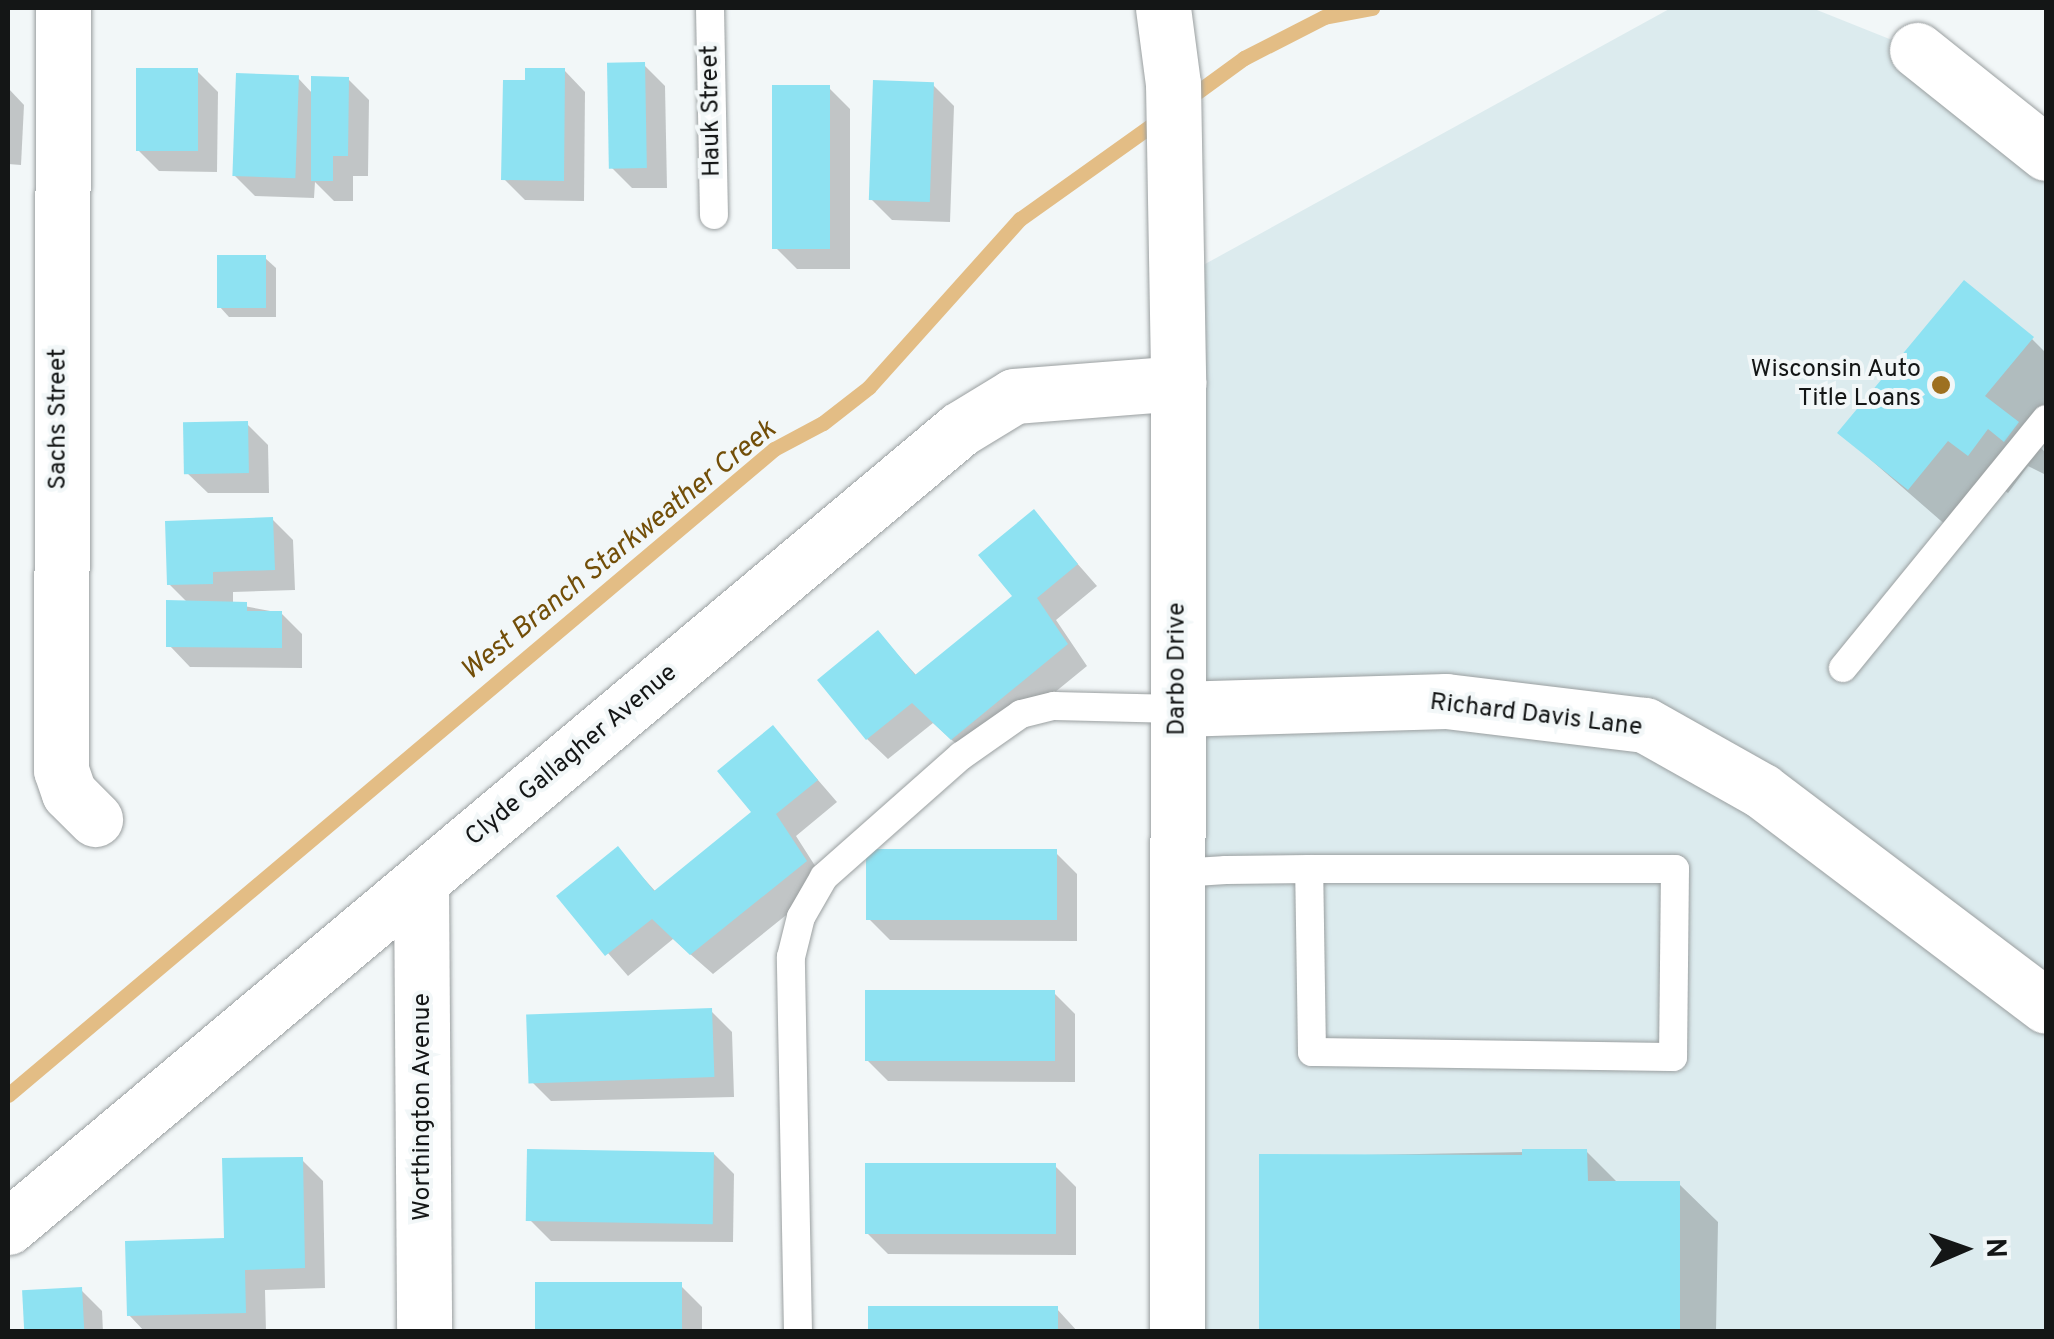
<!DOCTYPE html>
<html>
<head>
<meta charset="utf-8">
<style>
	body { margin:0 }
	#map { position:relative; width:2054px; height:1339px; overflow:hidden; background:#f2f7f8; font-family:Overpass,sans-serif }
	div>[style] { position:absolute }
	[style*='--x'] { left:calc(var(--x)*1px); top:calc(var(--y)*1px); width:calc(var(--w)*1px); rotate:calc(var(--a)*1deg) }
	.built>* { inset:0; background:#dcebee }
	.shadow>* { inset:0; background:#0003 }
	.stream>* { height:15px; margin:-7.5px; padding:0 7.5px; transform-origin:7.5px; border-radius:7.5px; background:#e3bd85 }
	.building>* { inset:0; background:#8ee2f2; transform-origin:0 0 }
	.roads { filter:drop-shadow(0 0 2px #9a9fa0) drop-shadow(0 0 2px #9a9fa0) }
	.lane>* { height:28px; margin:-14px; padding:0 14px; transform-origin:14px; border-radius:14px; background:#fff }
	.street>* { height:55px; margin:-27.5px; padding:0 27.5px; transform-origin:27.5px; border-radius:27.5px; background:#fff }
	.dots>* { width:28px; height:28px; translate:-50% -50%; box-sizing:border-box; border:5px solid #f2f7f8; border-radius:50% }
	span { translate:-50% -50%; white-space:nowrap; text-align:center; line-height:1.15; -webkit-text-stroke:8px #f2f7f8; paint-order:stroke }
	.street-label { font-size:25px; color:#141616 }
	.poi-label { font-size:25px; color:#141616 }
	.right { translate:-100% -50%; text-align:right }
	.water-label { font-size:28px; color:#724e08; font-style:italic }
	.frame { position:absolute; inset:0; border:10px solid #141616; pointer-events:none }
	.north { position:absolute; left:1914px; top:1199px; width:100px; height:100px; -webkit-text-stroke:8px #f2f7f8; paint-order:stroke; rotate:88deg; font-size:28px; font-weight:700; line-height:40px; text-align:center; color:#141616 }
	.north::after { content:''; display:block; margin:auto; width:35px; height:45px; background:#141616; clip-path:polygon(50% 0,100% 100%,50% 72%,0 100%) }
</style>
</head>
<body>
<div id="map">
	<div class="built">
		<div style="clip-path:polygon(1671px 8px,1812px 8px,1917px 50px,2046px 153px,2046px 1331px,1177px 1331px,1176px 280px)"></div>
	</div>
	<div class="shadow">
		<div style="clip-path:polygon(644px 65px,665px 86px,667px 188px,632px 188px,611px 167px)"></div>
		<div style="clip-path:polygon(564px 70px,585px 92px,584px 201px,525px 200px,504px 179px,527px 83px)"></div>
		<div style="clip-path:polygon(197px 71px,218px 92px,217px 172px,159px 171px,138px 150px)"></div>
		<div style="clip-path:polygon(298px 78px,313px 94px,348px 79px,369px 100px,368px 176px,353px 176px,353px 201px,334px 201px,315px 182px,314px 198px,255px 196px,234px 175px)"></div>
		<div style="clip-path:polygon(933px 85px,954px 106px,950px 222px,892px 220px,871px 199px)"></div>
		<div style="clip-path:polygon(8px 88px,24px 105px,21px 165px,8px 164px)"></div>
		<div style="clip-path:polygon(829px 88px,850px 109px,850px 269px,797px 269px,776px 248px)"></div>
		<div style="clip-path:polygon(265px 258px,276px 268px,276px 317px,229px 317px,219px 306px)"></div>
		<div style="clip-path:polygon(2032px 339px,2046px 353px,2046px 407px,2026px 433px,2046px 453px,2046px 475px,2028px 466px,2008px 493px,1988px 478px,1948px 527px,1840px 433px)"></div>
		<div style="clip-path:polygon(247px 424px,268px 445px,269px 493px,208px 493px,186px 472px)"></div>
		<div style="clip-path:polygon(1033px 513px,1097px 586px,1056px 620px,1087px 666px,973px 759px,933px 723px,888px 759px,867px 739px,878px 633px,917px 676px,1016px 596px)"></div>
		<div style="clip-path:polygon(272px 519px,293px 540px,295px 590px,233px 592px,233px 604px,281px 613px,302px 634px,302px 668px,190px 667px,169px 645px,188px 603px,169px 584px)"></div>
		<div style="clip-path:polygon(773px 728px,837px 802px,796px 836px,826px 883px,713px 974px,673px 939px,628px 976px,559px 897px,618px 850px,656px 892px,755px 812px)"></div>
		<div style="clip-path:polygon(1056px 853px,1077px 874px,1077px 941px,890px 940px,869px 919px)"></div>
		<div style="clip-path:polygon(1054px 993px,1075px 1014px,1075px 1082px,888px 1081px,867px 1060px)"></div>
		<div style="clip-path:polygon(711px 1011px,732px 1032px,734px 1097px,551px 1101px,530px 1080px)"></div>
		<div style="clip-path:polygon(1586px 1151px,1618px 1183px,1679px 1184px,1718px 1222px,1716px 1332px,1262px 1332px,1262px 1157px)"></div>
		<div style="clip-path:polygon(713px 1153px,734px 1174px,733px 1242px,551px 1241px,530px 1220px)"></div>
		<div style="clip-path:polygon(302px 1160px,323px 1181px,325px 1288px,265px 1290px,266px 1332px,145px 1332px,129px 1315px,226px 1240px)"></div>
		<div style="clip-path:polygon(1055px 1166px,1076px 1187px,1076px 1255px,888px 1254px,867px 1233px)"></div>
		<div style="clip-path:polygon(681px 1286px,702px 1307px,702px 1332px,537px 1332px)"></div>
		<div style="clip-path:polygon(81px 1290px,102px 1311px,103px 1332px,25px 1332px)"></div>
		<div style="clip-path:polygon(1057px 1309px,1078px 1332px,870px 1332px)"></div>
	</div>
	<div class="stream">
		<div style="--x:1185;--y:101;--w:73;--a:-36.1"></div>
		<div style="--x:1244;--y:58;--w:90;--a:-27.1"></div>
		<div style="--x:1324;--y:17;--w:49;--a:-10.6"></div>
		<div style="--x:8;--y:1095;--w:1002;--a:-40.14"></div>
		<div style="--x:774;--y:449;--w:55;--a:-28"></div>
		<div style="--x:823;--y:423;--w:58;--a:-38"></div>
		<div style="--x:869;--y:387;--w:226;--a:-48.1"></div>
		<div style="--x:1020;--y:219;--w:176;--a:-35.5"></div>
	</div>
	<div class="building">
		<div style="left:645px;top:62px;width:106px;height:38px;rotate:89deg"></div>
		<div style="left:136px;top:68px;width:62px;height:83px"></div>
		<div style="clip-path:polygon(525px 68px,565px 68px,564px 181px,501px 180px,503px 80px,525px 80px)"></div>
		<div style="left:236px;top:73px;width:63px;height:103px;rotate:2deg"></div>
		<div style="clip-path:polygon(311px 76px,349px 77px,348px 156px,333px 156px,333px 181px,311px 181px)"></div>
		<div style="left:873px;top:80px;width:61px;height:120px;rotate:2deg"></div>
		<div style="left:772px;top:85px;width:58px;height:164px"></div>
		<div style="left:217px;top:255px;width:49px;height:53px"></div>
		<div style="clip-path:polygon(1964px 280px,2034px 337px,1985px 396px,2019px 422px,2004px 442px,1988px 429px,1968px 456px,1948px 441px,1908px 490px,1837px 433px)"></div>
		<div style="left:248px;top:421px;width:52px;height:65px;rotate:89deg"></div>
		<div style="clip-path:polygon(1034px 509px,1078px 564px,1037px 598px,1068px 644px,951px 740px,912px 703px,866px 740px,817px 680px,878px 630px,915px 675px,1012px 596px,978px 555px)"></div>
		<div style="clip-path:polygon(273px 517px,275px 570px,213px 572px,213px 584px,167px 585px,165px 521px)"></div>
		<div style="clip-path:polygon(166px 600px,247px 602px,247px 611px,282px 611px,282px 648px,166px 647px)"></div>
		<div style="clip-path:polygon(773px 725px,818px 780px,776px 814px,807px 861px,690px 955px,652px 919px,605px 956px,556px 896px,618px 846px,654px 891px,751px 812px,717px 771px)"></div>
		<div style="left:866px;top:849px;width:191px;height:71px"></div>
		<div style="left:865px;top:990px;width:190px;height:71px"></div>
		<div style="left:712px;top:1008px;width:69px;height:186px;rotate:88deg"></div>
		<div style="left:527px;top:1149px;width:187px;height:72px;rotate:1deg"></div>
		<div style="clip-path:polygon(1522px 1149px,1587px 1149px,1588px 1181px,1680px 1181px,1680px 1332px,1259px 1332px,1259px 1154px,1522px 1155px)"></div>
		<div style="clip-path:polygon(303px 1157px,305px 1268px,245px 1270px,246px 1313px,127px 1316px,125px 1241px,224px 1238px,222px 1158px)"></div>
		<div style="left:865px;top:1163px;width:191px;height:71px"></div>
		<div style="left:535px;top:1282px;width:147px;height:50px"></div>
		<div style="left:82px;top:1287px;width:45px;height:60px;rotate:87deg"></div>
		<div style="left:868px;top:1306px;width:190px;height:26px"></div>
	</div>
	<div class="roads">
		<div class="lane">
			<div style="--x:710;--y:8;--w:207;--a:88.9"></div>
			<div style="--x:1843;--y:668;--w:321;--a:-50.8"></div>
			<div style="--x:1179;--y:873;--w:47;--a:-3.7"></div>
			<div style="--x:1226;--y:870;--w:83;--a:-0.7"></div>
			<div style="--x:1309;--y:869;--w:366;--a:0"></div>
			<div style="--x:1675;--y:869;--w:188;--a:90.6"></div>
			<div style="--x:1673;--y:1057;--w:361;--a:-179.2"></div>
			<div style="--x:1312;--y:1052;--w:183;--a:-90.9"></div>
			<div style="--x:798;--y:1332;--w:375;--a:-91.1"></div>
			<div style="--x:791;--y:957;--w:41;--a:-76"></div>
			<div style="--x:801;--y:917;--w:46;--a:-60.1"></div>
			<div style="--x:824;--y:877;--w:183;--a:-41.5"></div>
			<div style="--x:961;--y:756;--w:73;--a:-35"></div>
			<div style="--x:1021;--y:714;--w:34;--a:-14"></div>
			<div style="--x:1054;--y:706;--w:123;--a:1.4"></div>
		</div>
		<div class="street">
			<div style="--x:63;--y:8;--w:762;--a:90.15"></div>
			<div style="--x:61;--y:770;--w:24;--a:71"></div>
			<div style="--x:69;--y:793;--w:37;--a:45"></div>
			<div style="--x:1163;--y:8;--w:77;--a:82.5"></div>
			<div style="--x:1173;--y:84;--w:299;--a:89"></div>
			<div style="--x:1178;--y:383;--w:949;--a:90.06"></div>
			<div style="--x:1917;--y:50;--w:165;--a:38.6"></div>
			<div style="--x:1177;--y:709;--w:269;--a:-1.7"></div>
			<div style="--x:1446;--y:701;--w:200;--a:6.9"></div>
			<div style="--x:1645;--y:725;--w:134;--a:29.4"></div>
			<div style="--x:1762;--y:791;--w:356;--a:37.1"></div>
			<div style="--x:421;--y:882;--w:450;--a:89.6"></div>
			<div style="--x:8;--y:1227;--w:1242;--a:-39.97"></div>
			<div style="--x:960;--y:429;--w:63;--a:-31.4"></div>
			<div style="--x:1014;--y:396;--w:165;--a:-4.5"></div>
		</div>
	</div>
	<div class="dots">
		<div style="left:1941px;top:385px;background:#9d7020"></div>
	</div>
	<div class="street-label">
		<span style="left:712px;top:111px;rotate:-91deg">Hauk Street</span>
		<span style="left:59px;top:419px;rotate:-90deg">Sachs Street</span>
		<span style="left:1178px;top:669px;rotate:-90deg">Darbo Drive</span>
		<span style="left:1536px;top:716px;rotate:7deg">Richard Davis Lane</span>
		<span style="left:572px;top:756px;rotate:-40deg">Clyde Gallagher Avenue</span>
		<span style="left:423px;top:1107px;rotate:-90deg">Worthington Avenue</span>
	</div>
	<div class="poi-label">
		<span class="right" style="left:1921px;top:385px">Wisconsin Auto<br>Title Loans</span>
	</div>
	<div class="water-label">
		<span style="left:619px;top:551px;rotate:-39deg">West Branch Starkweather Creek</span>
	</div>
	<div class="frame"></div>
	<div class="north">N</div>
</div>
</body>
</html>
